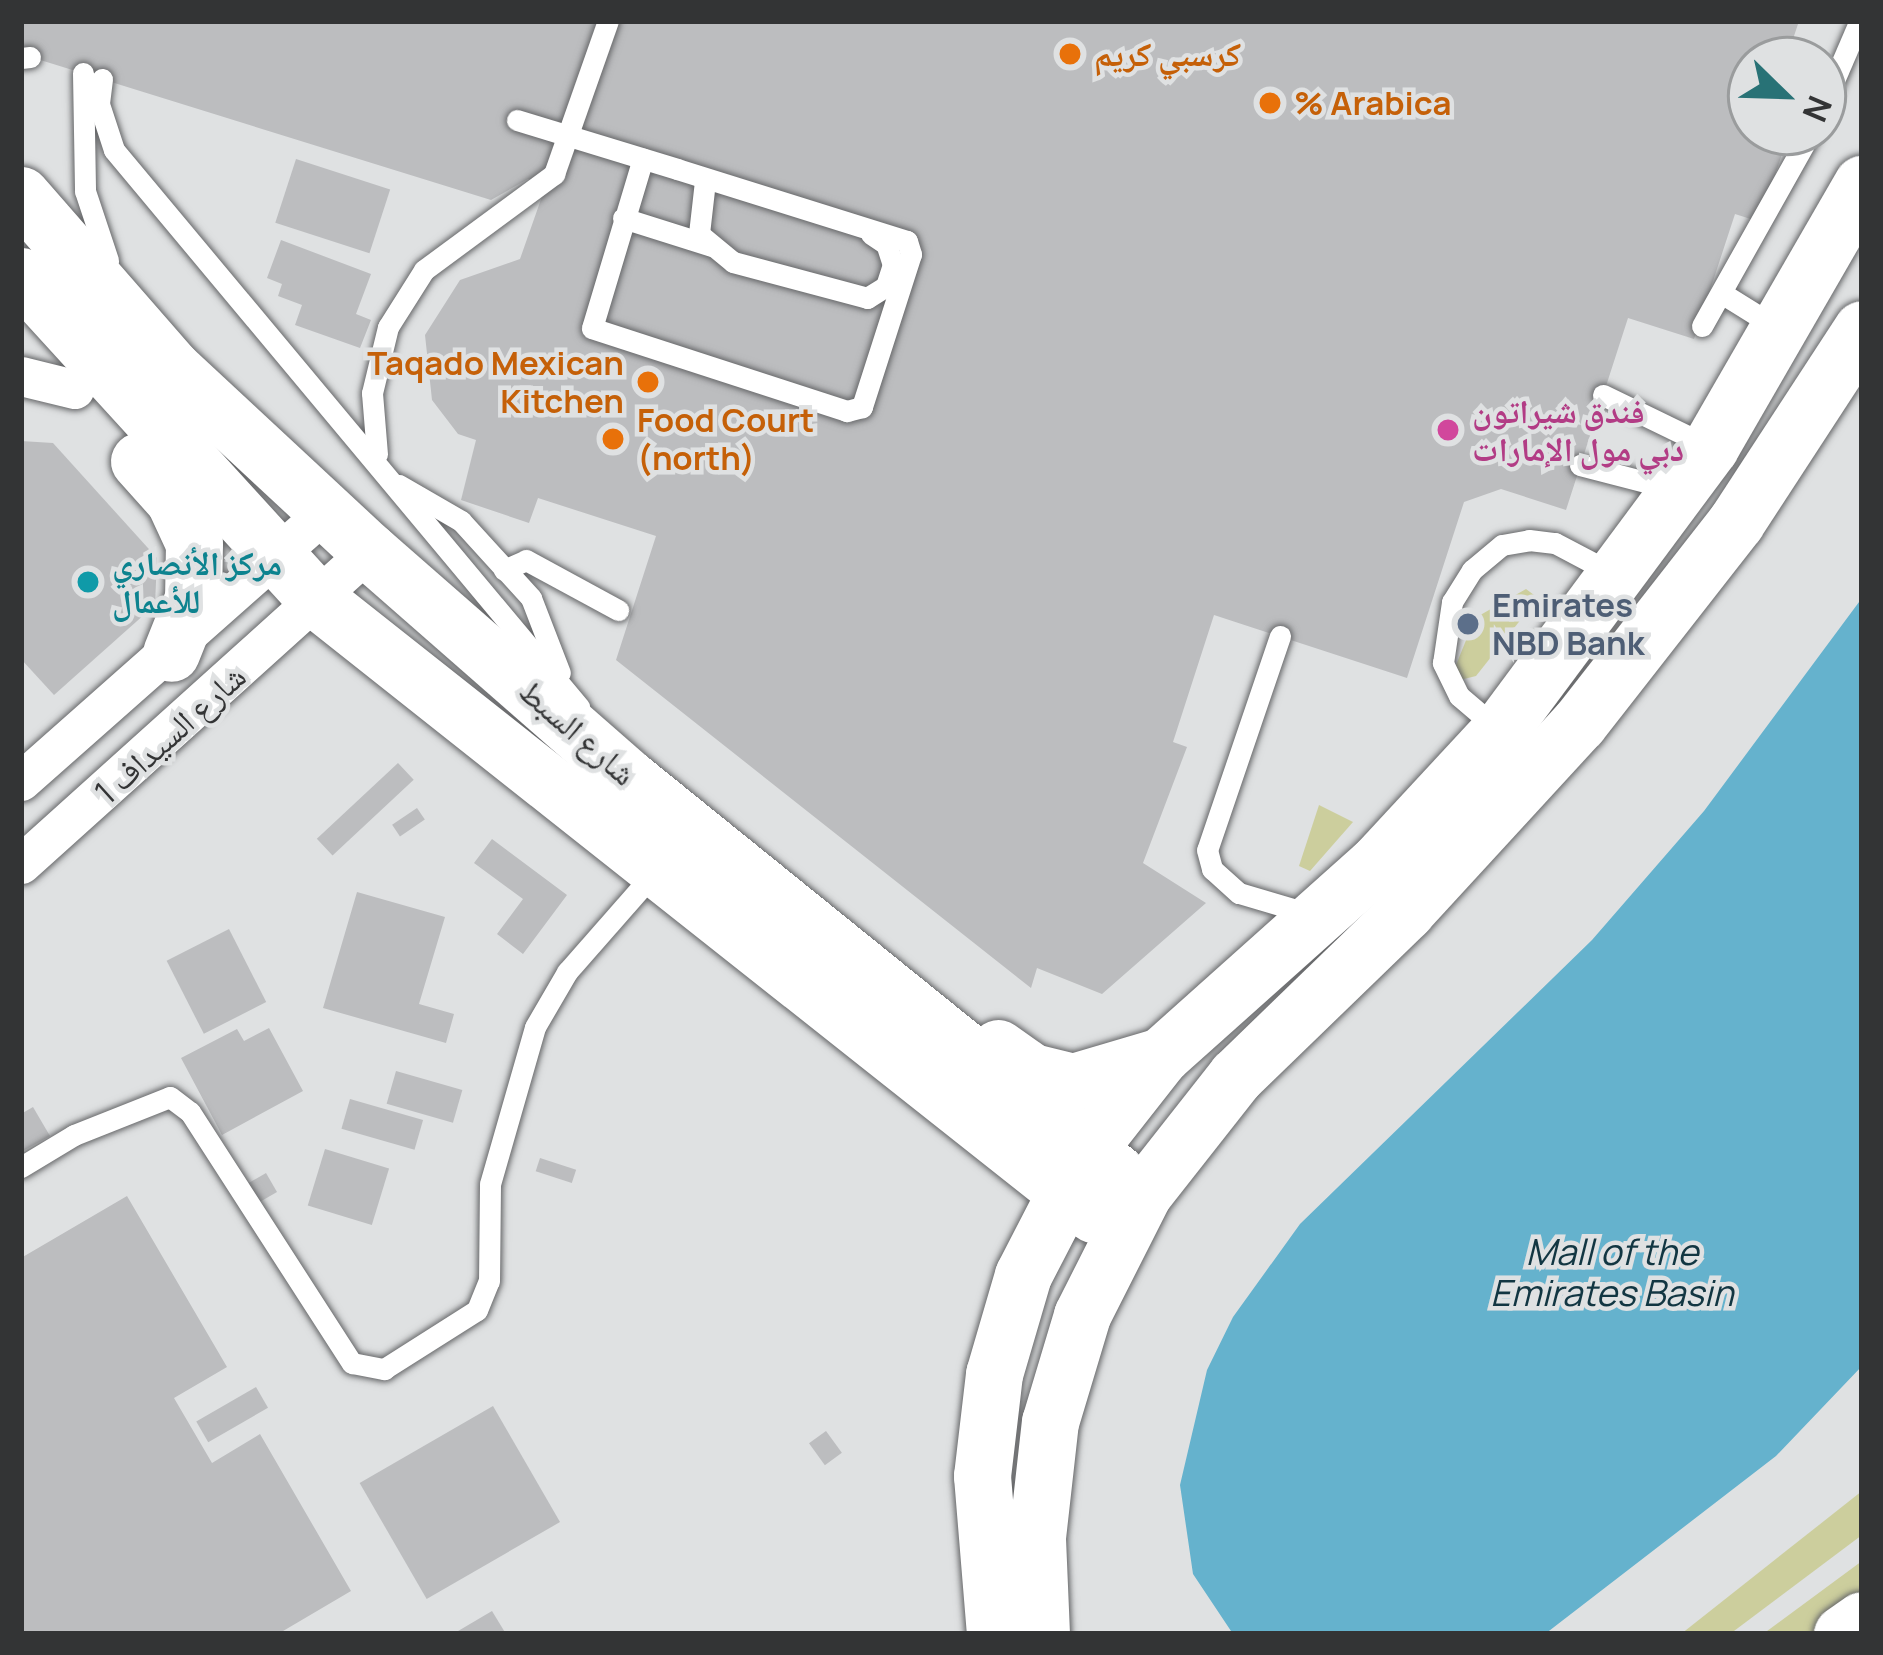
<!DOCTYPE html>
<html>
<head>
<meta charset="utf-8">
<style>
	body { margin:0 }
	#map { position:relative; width:1883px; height:1655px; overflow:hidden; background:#dfe1e2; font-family:Manrope,"Noto Naskh Arabic",sans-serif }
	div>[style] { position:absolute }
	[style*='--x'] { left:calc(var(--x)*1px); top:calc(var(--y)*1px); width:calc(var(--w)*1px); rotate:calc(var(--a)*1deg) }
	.green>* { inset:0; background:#ccce9d }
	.water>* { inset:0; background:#65b2cd }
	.building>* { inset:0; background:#bcbdbf; transform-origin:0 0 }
	.roads { filter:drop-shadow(0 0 3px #666769) drop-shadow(0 0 3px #666769) }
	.lane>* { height:21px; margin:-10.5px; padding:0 10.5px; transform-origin:10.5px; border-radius:10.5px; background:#fff }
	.street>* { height:39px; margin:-19.5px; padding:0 19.5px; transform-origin:19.5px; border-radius:19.5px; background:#fff }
	.secondary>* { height:57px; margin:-28.5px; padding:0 28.5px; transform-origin:28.5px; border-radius:28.5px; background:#fff }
	.dots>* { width:33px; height:33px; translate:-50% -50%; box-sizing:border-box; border:6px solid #dfe1e2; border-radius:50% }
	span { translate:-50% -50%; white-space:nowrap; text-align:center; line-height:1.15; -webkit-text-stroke:9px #dfe1e2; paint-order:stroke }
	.food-label { font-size:33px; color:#c56008; font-weight:700 }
	.left { translate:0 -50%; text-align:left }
	.right { translate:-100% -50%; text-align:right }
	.hotel-label { font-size:33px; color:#b23c85; font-weight:700 }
	.culture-label { font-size:33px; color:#0d838f; font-weight:700 }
	.service-label { font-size:33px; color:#4e5e75; font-weight:700 }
	.street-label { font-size:33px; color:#333435 }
	.water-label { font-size:36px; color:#123642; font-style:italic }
	.frame { position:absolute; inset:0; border:24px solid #333435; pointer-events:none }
	.north { position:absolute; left:1727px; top:36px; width:120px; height:120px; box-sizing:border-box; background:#dfe1e2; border:3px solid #9a9c9d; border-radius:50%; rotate:113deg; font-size:33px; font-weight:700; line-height:48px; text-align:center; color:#333435 }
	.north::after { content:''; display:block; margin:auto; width:42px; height:54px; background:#287276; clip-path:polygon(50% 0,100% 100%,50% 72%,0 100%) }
</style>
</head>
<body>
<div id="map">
	<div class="green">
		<div style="clip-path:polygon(1526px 589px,1538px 598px,1476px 676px,1460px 680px,1454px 670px,1475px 618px)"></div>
		<div style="clip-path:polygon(1319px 805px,1353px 822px,1310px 871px,1299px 866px)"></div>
		<div style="clip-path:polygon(1862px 1491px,1862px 1535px,1730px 1634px,1681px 1634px)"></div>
		<div style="clip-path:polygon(1862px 1561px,1862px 1601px,1811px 1634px,1763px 1634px)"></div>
	</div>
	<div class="water">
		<div style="clip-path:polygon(1862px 598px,1862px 1366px,1776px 1456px,1545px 1634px,1233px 1634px,1193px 1574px,1180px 1485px,1207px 1370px,1233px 1317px,1300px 1224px,1592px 940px,1704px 811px)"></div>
	</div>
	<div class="building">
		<div style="clip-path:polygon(21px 21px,1799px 21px,1786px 60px,1751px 60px,1751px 132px,1789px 132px,1760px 222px,1735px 214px,1694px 339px,1628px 318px,1566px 510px,1501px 489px,1464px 502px,1407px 678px,1214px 615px,1173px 742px,1187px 747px,1143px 863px,1206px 903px,1102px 994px,1037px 968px,1031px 988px,616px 660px,656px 536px,538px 498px,529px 523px,461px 500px,476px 440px,458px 434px,432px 400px,425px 335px,460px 280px,520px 259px,546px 185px,528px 179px,491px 200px,21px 54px)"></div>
		<div style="left:296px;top:159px;width:99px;height:67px;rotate:18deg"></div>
		<div style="clip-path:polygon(281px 240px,371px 274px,356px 314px,371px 320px,360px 348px,295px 325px,302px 305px,278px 296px,282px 284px,267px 278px)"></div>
		<div style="clip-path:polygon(21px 441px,53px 443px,157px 558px,155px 605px,54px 695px,21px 659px)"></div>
		<div style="left:398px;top:763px;width:23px;height:111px;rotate:47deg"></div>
		<div style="left:417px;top:808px;width:14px;height:30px;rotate:56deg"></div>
		<div style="clip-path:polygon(492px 839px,567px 895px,523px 954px,497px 934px,523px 899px,474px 863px)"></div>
		<div style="clip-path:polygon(357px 892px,445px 917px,419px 1004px,454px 1014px,446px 1043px,323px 1008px)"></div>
		<div style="left:229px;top:929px;width:82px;height:70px;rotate:63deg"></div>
		<div style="clip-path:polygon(269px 1028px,303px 1091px,222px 1135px,181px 1058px,237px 1029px,244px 1041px)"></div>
		<div style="left:396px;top:1071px;width:69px;height:34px;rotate:16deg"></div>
		<div style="left:350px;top:1099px;width:76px;height:31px;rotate:16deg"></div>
		<div style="clip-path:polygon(33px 1107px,50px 1136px,21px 1152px,21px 1114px)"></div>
		<div style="left:325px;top:1149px;width:67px;height:59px;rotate:17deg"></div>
		<div style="left:540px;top:1158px;width:38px;height:14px;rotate:18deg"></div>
		<div style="left:266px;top:1173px;width:22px;height:23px;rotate:60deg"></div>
		<div style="clip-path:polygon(127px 1196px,227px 1367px,174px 1398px,212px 1463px,260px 1434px,351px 1591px,278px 1634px,21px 1634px,21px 1258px)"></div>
		<div style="left:256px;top:1387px;width:24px;height:69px;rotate:60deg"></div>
		<div style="left:493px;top:1406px;width:134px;height:154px;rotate:60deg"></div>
		<div style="left:826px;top:1431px;width:27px;height:21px;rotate:54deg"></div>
		<div style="clip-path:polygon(492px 1611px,506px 1634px,453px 1634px)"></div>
	</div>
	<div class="roads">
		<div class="lane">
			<div style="--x:21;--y:58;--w:9;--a:-6"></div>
			<div style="--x:83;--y:73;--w:118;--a:89"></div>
			<div style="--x:85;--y:191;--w:73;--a:71.6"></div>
			<div style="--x:102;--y:79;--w:25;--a:97"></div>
			<div style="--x:99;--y:104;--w:48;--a:71.9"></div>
			<div style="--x:114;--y:150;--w:726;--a:50.14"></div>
			<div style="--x:1823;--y:106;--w:86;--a:-66.7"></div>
			<div style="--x:517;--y:120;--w:167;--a:17"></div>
			<div style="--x:677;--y:169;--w:241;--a:17.4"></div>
			<div style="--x:907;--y:241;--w:14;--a:73"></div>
			<div style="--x:911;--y:254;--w:161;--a:107.8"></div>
			<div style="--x:862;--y:407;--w:16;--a:165"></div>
			<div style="--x:847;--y:411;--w:268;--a:-162"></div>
			<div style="--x:592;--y:328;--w:177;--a:-73.3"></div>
			<div style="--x:705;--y:181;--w:53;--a:96.5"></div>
			<div style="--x:699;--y:234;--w:44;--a:39.5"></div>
			<div style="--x:733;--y:262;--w:139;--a:15"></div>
			<div style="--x:867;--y:298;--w:22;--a:-32"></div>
			<div style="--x:886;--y:286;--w:22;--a:-72"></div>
			<div style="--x:893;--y:265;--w:22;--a:-108"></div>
			<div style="--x:886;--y:244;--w:18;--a:-146"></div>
			<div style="--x:623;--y:218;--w:93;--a:17.5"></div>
			<div style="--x:1723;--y:294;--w:62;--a:31.9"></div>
			<div style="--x:1702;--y:326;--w:223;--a:-60.7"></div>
			<div style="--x:1603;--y:395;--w:119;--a:25.9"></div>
			<div style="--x:377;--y:454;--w:61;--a:-94.7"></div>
			<div style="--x:372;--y:393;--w:68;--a:-76.4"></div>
			<div style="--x:388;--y:327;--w:67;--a:-57.7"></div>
			<div style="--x:424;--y:270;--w:162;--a:-36.4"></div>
			<div style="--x:554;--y:174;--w:162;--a:-70.6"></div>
			<div style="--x:1580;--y:465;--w:95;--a:14.6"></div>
			<div style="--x:399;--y:485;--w:72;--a:30.1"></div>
			<div style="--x:461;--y:521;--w:104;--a:47.7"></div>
			<div style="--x:531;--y:598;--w:80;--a:68.9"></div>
			<div style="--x:504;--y:570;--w:24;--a:-24"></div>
			<div style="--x:526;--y:560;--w:105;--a:28.5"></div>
			<div style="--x:1280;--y:636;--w:226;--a:108.8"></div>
			<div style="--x:1207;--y:850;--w:20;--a:75"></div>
			<div style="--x:1212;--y:869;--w:36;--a:42"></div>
			<div style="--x:1239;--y:893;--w:74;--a:16.5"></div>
			<div style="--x:1499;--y:730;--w:52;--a:-139.6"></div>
			<div style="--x:1459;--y:696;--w:37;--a:-116"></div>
			<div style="--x:1443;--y:663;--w:62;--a:-81.6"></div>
			<div style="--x:1452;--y:602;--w:38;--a:-58"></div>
			<div style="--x:1472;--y:570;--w:39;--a:-40"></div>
			<div style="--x:1502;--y:545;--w:27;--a:-10"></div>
			<div style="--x:1529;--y:540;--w:26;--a:7"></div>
			<div style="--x:1555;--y:543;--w:64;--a:27.8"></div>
			<div style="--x:21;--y:1167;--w:62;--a:-31.1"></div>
			<div style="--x:74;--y:1135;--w:103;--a:-21.6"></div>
			<div style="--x:170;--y:1097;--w:25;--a:37"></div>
			<div style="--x:190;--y:1112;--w:299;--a:57.2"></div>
			<div style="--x:352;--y:1363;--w:33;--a:11"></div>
			<div style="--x:384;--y:1369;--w:110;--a:-32.4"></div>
			<div style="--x:477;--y:1310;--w:31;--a:-68"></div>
			<div style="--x:489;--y:1281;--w:97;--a:-89.4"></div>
			<div style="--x:490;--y:1184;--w:163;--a:-74"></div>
			<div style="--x:535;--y:1027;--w:64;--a:-59.8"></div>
			<div style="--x:567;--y:972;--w:132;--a:-48.7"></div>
		</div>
		<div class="street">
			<div style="--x:21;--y:376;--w:55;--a:13.8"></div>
			<div style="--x:21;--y:781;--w:407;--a:-41.5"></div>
			<div style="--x:21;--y:864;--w:468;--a:-42"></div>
		</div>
		<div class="secondary">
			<div style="--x:21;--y:195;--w:230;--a:48.9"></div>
			<div style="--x:172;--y:368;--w:269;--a:42.9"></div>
			<div style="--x:369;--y:551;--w:343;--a:41.2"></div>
			<div style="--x:627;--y:777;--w:630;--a:38.94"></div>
			<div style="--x:21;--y:276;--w:437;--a:47.6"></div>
			<div style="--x:316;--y:599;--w:991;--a:38.36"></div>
			<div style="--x:139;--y:461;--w:52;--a:48.1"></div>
			<div style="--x:174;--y:500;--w:47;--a:65.1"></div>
			<div style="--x:194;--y:543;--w:55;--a:91"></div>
			<div style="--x:193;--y:598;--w:59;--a:111.8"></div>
			<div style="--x:998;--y:1048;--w:42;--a:35.2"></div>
			<div style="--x:1032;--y:1072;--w:42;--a:13.7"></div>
			<div style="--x:1073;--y:1082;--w:92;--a:-16.5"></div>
			<div style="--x:995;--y:1634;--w:159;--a:-94.7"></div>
			<div style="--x:982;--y:1476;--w:103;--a:-83.3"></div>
			<div style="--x:994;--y:1374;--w:103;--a:-73.7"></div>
			<div style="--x:1023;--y:1275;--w:142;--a:-62.7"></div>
			<div style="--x:1088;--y:1149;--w:118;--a:-51.9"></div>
			<div style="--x:1161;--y:1056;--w:290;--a:-41.8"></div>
			<div style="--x:1377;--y:863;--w:181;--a:-47.2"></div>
			<div style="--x:1500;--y:730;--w:352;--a:-53.4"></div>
			<div style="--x:1710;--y:447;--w:304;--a:-60"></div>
			<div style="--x:1041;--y:1634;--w:97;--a:-92.4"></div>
			<div style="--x:1037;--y:1537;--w:116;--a:-83.6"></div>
			<div style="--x:1050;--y:1422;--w:112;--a:-73.3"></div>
			<div style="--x:1082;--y:1315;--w:136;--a:-63.2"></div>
			<div style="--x:1143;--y:1194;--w:150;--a:-51.8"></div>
			<div style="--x:1236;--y:1076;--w:237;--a:-44.1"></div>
			<div style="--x:1406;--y:911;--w:255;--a:-47.4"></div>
			<div style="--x:1579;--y:723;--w:255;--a:-52"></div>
			<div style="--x:1736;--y:522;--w:230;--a:-56.9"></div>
			<div style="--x:1842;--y:1634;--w:24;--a:-35"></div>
		</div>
	</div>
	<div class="dots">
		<div style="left:1070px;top:54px;background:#e8710a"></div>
		<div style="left:1270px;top:103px;background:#e8710a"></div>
		<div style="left:648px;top:382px;background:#e8710a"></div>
		<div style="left:1448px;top:430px;background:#d1479c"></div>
		<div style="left:613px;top:439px;background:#e8710a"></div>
		<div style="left:88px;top:582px;background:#0f9aa8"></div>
		<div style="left:1468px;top:624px;background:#5c6f8a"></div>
	</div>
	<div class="food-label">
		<span class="left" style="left:1094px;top:54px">كرسبي كريم</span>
		<span class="left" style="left:1294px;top:103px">% Arabica</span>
		<span class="right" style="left:624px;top:382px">Taqado Mexican<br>Kitchen</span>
		<span class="left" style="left:637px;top:439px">Food Court<br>(north)</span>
	</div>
	<div class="hotel-label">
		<span class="left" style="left:1472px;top:430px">فندق شيراتون<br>دبي مول الإمارات</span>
	</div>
	<div class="culture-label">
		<span class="left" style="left:112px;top:582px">مركز الأنصاري<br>للأعمال</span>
	</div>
	<div class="service-label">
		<span class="left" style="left:1492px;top:624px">Emirates<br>NBD Bank</span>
	</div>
	<div class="street-label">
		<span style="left:578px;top:732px;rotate:41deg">شارع السبط</span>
		<span style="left:170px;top:734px;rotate:-42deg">شارع السيداف 1</span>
	</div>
	<div class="water-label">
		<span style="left:1612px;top:1272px">Mall of the<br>Emirates Basin</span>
	</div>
	<div class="frame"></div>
	<div class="north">N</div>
</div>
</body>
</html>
